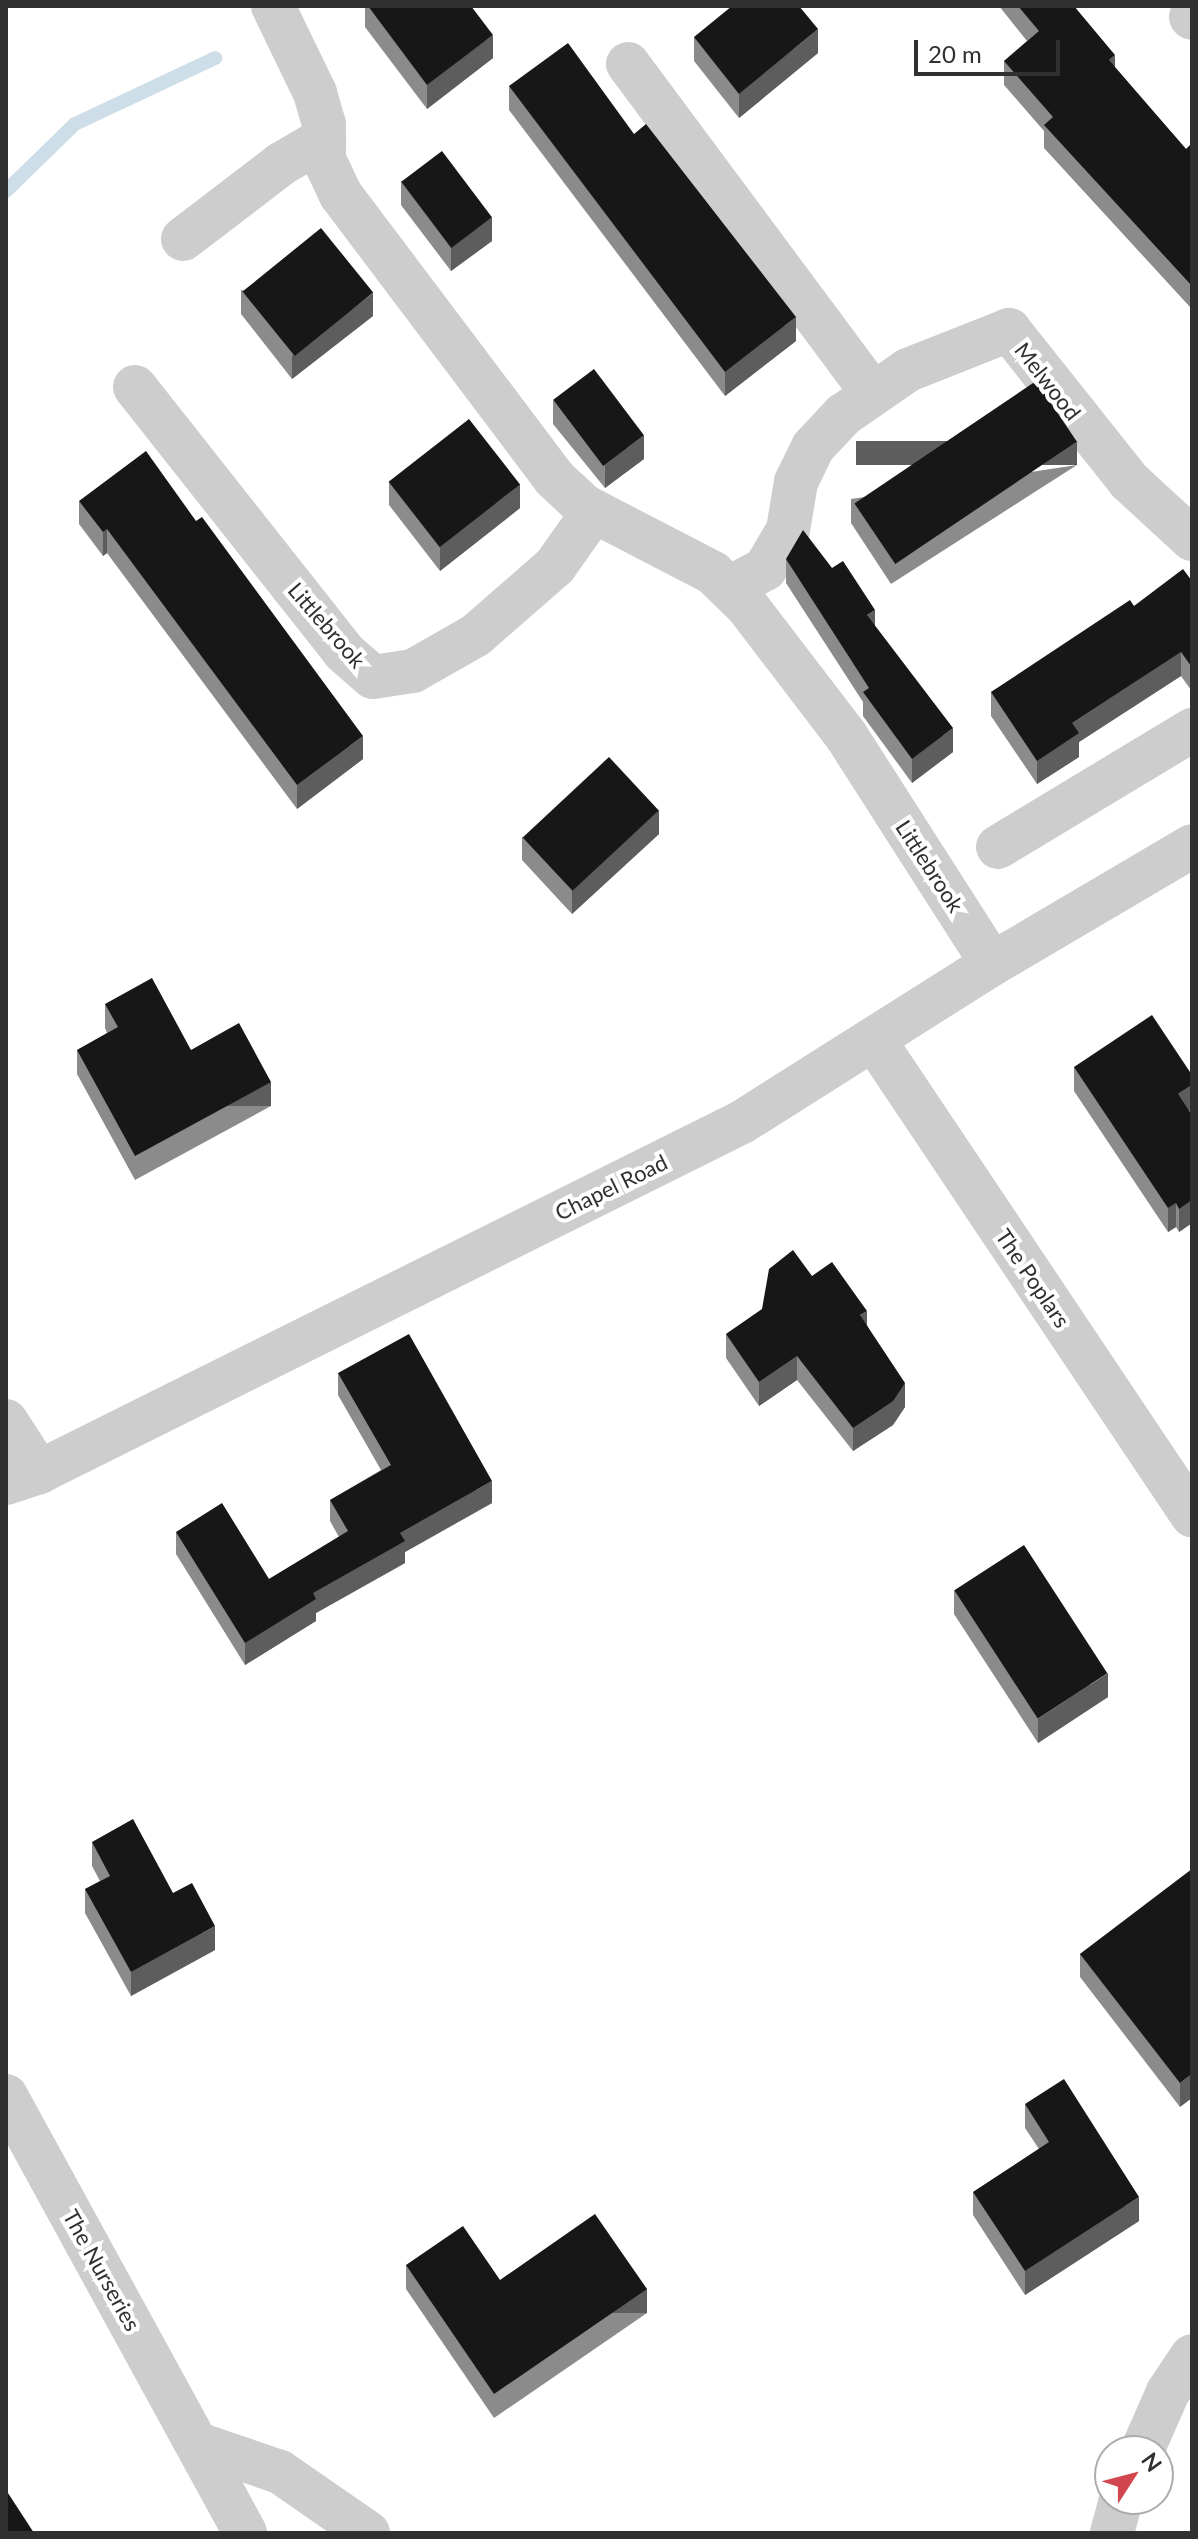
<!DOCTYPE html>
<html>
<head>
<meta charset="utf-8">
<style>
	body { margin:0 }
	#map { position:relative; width:1198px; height:2539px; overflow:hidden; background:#fff; font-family:Lato,sans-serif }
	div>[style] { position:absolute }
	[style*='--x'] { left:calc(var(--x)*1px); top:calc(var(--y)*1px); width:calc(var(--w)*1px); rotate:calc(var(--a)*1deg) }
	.stream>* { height:14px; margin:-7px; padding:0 7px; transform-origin:7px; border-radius:7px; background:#cedee8 }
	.minor>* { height:44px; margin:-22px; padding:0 22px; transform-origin:22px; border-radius:22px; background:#cdcdcd }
	.wall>* { inset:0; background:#8b8b8b }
	.shaded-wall>* { inset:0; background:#5d5d5d; transform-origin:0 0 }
	.building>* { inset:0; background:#171717; transform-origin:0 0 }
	span { translate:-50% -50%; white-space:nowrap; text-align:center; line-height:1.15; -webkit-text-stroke:8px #fff; paint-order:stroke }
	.street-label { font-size:22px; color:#303030 }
	.frame { position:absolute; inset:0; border:8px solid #303030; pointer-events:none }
	.north { position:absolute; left:1094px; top:2435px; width:80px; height:80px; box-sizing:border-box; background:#fff; border:2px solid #acacac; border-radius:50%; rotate:54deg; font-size:22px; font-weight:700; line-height:32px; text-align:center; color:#303030 }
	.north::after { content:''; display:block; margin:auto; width:28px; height:36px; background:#d2474f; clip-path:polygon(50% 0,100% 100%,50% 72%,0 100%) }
	.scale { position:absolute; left:914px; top:40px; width:146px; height:36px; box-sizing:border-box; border:4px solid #303030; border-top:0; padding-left:10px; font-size:24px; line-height:28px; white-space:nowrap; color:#303030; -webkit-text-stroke:6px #fff; paint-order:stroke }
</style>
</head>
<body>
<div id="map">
	<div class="stream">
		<div style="--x:6;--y:191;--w:96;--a:-44.2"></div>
		<div style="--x:75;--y:124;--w:155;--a:-25.2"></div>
	</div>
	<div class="minor">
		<div style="--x:273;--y:6;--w:97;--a:64.2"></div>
		<div style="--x:315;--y:93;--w:32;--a:74"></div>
		<div style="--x:324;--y:124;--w:35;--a:90"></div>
		<div style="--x:324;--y:159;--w:40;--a:65"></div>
		<div style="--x:341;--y:195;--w:354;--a:53"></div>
		<div style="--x:554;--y:478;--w:41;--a:43"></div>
		<div style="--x:584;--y:506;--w:145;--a:27.4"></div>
		<div style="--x:713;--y:573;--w:47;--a:44.1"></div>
		<div style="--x:747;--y:606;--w:165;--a:52.6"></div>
		<div style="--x:847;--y:737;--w:269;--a:57.4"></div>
		<div style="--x:1191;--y:17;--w:1;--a:45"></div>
		<div style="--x:628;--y:64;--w:411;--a:53.4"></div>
		<div style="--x:183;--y:239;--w:123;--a:-37.4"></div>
		<div style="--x:281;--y:164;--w:50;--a:-30.2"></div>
		<div style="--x:135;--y:387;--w:337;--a:51.7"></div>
		<div style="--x:344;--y:652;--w:38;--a:41"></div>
		<div style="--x:373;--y:677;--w:40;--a:-8.5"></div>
		<div style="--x:413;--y:671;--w:73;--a:-29.7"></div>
		<div style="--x:476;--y:635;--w:105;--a:-41.1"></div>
		<div style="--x:555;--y:566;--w:67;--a:-54.7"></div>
		<div style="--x:729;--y:588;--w:41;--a:-27.8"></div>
		<div style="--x:765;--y:569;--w:45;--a:-59.5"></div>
		<div style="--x:788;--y:530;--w:49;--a:-80.5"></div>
		<div style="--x:796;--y:482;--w:39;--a:-64"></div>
		<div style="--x:813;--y:447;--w:44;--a:-46.8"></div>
		<div style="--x:843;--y:415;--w:79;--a:-34.7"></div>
		<div style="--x:908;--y:370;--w:109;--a:-21.6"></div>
		<div style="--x:1009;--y:330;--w:193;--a:51.5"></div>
		<div style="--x:1129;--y:481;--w:86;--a:42.6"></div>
		<div style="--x:998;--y:847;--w:227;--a:-31.1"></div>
		<div style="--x:874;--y:1040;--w:572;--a:56.2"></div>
		<div style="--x:6;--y:1421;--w:61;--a:57.1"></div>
		<div style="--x:6;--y:1483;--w:35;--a:-18"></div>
		<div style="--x:39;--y:1472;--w:785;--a:-26.47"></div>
		<div style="--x:742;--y:1122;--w:296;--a:-32.3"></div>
		<div style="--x:992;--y:964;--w:232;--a:-30.5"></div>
		<div style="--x:6;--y:2096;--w:498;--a:61.3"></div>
		<div style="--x:198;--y:2444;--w:87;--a:18.9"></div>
		<div style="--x:280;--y:2472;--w:107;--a:34.7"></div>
		<div style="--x:1142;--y:2451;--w:64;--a:-66.2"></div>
		<div style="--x:1168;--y:2392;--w:43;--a:-56.3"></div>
		<div style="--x:1112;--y:2533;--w:35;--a:-75"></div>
	</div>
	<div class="wall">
		<div style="clip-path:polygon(365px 6px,471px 6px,493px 58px,427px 109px,365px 27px)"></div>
		<div style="clip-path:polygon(999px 6px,1074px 6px,1115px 68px,1186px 149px,1192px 147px,1192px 325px,1190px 322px,1190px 307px,1044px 148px,1044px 131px,1004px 85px,1004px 61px,1027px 41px)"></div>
		<div style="clip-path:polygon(694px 37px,818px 53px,739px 118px,694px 61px)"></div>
		<div style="clip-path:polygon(509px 86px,634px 134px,796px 341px,725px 396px,509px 110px)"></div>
		<div style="clip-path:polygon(401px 181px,492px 241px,451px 271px,401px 205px)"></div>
		<div style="clip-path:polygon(241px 290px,373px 316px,292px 379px,241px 314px)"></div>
		<div style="clip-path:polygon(553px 400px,644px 459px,605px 488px,553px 424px)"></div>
		<div style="clip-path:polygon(1077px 465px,891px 584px,851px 523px,851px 499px)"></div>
		<div style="clip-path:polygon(389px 482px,520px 508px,440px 571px,389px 505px)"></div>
		<div style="clip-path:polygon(79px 501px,363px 759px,297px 809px,107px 553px,103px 556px,79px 524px)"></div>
		<div style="clip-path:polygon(786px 559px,875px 626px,953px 752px,912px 783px,863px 716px,863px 702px,786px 583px)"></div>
		<div style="clip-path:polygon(1192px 581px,1191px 690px,1181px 676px,1079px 742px,1079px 757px,1037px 784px,991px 716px,991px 692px,1134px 606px)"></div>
		<div style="clip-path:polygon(659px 834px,572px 914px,522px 860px,522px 837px)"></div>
		<div style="clip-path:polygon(105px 1004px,191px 1050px,271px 1106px,135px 1180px,77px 1074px,77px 1050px,107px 1033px,105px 1028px)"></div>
		<div style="clip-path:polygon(1074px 1067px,1189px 1111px,1192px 1115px,1192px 1223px,1179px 1232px,1176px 1227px,1168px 1232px,1074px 1091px)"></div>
		<div style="clip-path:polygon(812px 1276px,867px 1325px,905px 1407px,893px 1425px,853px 1451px,797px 1380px,759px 1406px,726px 1358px,726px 1334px)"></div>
		<div style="clip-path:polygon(338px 1373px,492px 1503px,405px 1552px,405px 1563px,316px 1613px,316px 1621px,245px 1665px,176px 1554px,176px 1532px,269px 1579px,339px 1537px,330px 1521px,330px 1500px,381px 1470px,338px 1395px)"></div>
		<div style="clip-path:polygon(954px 1590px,1108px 1697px,1038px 1743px,954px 1614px)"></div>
		<div style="clip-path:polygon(92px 1842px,173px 1893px,215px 1950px,131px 1996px,85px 1913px,85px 1889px,100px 1881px,92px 1866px)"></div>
		<div style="clip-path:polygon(1192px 1869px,1180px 2107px,1080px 1977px,1080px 1954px)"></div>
		<div style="clip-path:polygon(1025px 2104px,1139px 2221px,1025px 2295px,973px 2215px,973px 2192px,1039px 2149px,1025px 2128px)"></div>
		<div style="clip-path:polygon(406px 2265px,500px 2280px,647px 2313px,494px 2418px,406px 2289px)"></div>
	</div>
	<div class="shaded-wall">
		<div style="clip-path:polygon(818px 29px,818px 53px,739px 118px,739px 94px)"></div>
		<div style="clip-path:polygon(493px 35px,493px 58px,427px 109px,427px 85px)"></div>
		<div style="clip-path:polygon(1115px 55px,1115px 79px,1109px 60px)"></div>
		<div style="clip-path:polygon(492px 217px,492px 241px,451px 271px,451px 247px)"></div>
		<div style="clip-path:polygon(373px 293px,373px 316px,292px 379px,292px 356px)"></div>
		<div style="clip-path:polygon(796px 317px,796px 341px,725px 396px,725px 372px)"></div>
		<div style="clip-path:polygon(644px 435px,644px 459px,605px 488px,605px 465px)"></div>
		<div style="left:1077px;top:441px;width:24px;height:221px;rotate:90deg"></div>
		<div style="clip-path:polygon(520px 484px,520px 508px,440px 571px,440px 547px)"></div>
		<div style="clip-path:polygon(107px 529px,107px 553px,103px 556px,103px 532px)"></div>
		<div style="clip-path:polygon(875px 610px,875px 634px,867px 615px)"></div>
		<div style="clip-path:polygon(1181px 652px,1181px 676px,1079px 742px,1079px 757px,1037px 784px,1037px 761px,1072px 723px)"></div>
		<div style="clip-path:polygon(953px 728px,953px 752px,912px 783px,912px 759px)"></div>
		<div style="clip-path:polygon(363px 736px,363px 759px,297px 809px,297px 785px)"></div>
		<div style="clip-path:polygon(659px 810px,659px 834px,572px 914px,572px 890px)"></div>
		<div style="left:271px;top:1082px;width:24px;height:155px;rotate:90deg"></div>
		<div style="clip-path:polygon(1192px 1085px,1192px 1109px,1178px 1118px,1178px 1094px)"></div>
		<div style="clip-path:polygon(1192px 1200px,1192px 1223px,1179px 1232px,1179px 1209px)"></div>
		<div style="clip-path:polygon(1176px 1203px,1176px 1227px,1168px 1232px,1168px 1208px)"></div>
		<div style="clip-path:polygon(867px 1311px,867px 1334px,860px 1315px)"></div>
		<div style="clip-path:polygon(797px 1356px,797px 1380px,759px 1406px,759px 1382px)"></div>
		<div style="clip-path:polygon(905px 1383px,905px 1407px,893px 1425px,853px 1451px,853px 1428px)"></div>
		<div style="clip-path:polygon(492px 1481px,492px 1503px,405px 1552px,405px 1563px,316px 1613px,316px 1621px,245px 1665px,245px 1643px,313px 1593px,400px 1533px)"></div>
		<div style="clip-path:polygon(1108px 1673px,1108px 1697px,1038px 1743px,1038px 1719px)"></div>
		<div style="clip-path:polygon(215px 1926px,215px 1950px,131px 1996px,131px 1972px)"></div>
		<div style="clip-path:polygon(1192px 2074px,1192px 2098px,1180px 2107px,1180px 2083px)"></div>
		<div style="clip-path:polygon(1139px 2197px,1139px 2221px,1025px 2295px,1025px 2271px)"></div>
		<div style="left:647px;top:2289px;width:24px;height:186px;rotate:90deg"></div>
	</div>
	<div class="building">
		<div style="clip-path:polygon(368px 6px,471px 6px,493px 35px,427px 85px)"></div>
		<div style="clip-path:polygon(732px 6px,799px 6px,818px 29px,739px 94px,694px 37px)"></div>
		<div style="clip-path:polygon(1018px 6px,1074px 6px,1115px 55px,1109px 60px,1186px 149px,1190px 145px,1192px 147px,1192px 286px,1044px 125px,1053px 117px,1004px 61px,1039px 31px)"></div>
		<div style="clip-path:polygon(568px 43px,634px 134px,646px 124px,796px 317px,725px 372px,509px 86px)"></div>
		<div style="left:442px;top:151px;width:83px;height:51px;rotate:53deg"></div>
		<div style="left:321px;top:228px;width:83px;height:101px;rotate:51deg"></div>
		<div style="left:594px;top:369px;width:83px;height:51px;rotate:53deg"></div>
		<div style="left:1036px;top:381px;width:73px;height:219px;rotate:56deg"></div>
		<div style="left:469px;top:419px;width:83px;height:102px;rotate:52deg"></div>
		<div style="clip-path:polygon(146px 451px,196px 521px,202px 517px,363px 736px,297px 785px,107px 529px,103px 532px,79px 501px)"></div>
		<div style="clip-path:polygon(803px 530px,832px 568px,843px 561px,875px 610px,867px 615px,953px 728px,912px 759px,863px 692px,869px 688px,786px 559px)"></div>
		<div style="clip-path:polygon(1183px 569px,1192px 581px,1192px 665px,1191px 666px,1181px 652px,1072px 723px,1079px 733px,1037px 761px,991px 692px,1130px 600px,1134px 606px)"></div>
		<div style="left:609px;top:757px;width:73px;height:118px;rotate:47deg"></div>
		<div style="clip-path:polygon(152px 978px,191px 1050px,239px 1023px,271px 1082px,135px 1156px,77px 1050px,118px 1027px,105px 1004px)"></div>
		<div style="clip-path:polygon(1152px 1015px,1192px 1075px,1192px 1085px,1178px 1094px,1192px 1115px,1192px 1200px,1179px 1209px,1176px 1203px,1168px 1208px,1074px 1067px)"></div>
		<div style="clip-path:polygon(793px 1250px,812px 1276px,832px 1262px,867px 1311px,860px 1315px,905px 1383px,893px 1401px,853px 1428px,797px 1356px,759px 1382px,726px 1334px,762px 1309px,769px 1269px)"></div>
		<div style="clip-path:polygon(409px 1334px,492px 1481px,400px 1533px,405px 1541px,313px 1593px,316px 1599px,245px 1643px,176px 1532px,222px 1503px,269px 1579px,348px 1531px,330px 1500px,391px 1465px,338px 1373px)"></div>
		<div style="left:1024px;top:1545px;width:153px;height:83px;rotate:57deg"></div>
		<div style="clip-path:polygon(133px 1819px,173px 1893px,192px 1883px,215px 1926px,131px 1972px,85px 1889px,110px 1876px,92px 1842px)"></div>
		<div style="clip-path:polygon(1192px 1869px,1192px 2074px,1180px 2083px,1080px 1954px)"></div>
		<div style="clip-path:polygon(1064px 2079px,1139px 2197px,1025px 2271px,973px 2192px,1049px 2142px,1025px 2104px)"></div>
		<div style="clip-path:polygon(595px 2214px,647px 2289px,494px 2394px,406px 2265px,463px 2226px,500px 2280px)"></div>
		<div style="clip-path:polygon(6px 2490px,34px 2533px,6px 2533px)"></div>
	</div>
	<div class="street-label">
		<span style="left:1048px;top:381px;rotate:52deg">Melwood</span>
		<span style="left:327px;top:625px;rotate:49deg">Littlebrook</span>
		<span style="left:930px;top:866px;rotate:57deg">Littlebrook</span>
		<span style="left:611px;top:1187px;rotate:-26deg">Chapel Road</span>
		<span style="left:1033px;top:1278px;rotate:56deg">The Poplars</span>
		<span style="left:102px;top:2270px;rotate:61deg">The Nurseries</span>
	</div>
	<div class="frame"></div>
	<div class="north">N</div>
	<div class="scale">20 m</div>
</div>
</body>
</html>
